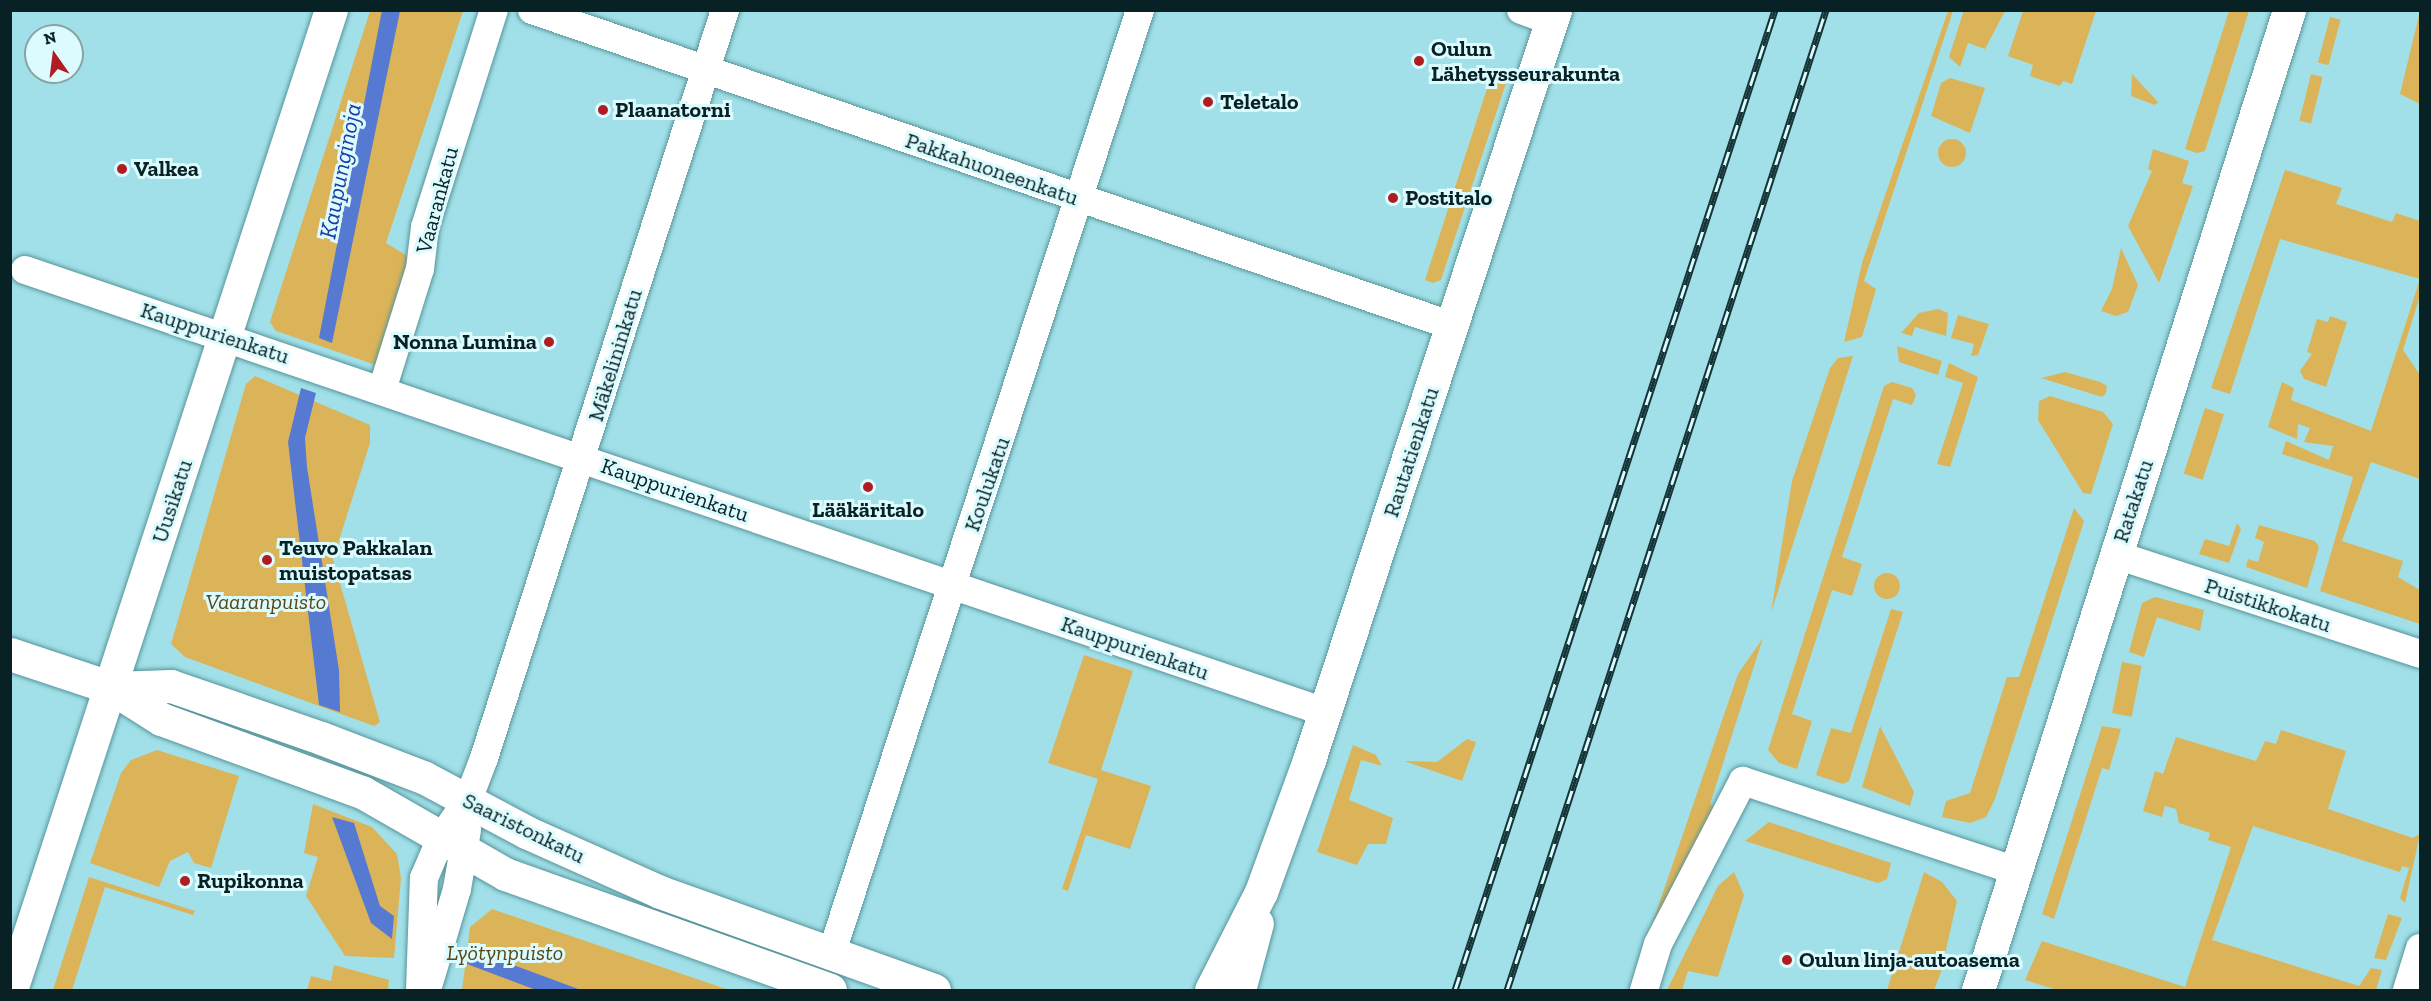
<!DOCTYPE html>
<html>
<head>
<meta charset="utf-8">
<style>
	body { margin:0 }
	#map { position:relative; width:2431px; height:1001px; overflow:hidden; background:#a1e0e8; font-family:"Zilla Slab",serif }
	div>[style] { position:absolute }
	[style*='--x'] { left:calc(var(--x)*1px); top:calc(var(--y)*1px); width:calc(var(--w)*1px); rotate:calc(var(--a)*1deg) }
	.green>* { inset:0; background:#dbb459; transform-origin:0 0 }
	.round { border-radius:50% }
	.water>* { inset:0; background:#567ad2 }
	.roads { filter:drop-shadow(0 0 2px #57949b) drop-shadow(0 0 2px #57949b) }
	.minor>* { height:28px; margin:-14px; padding:0 14px; transform-origin:14px; border-radius:14px; background:#fff }
	.tertiary>* { height:33px; margin:-16.5px; padding:0 16.5px; transform-origin:16.5px; border-radius:16.5px; background:#fff }
	.secondary>* { height:33px; margin:-16.5px; padding:0 16.5px; transform-origin:16.5px; border-radius:16.5px; background:#fff }
	.primary>* { height:33px; margin:-16.5px; padding:0 16.5px; transform-origin:16.5px; border-radius:16.5px; background:#fff }
	.rail>* { height:7px; margin-top:-3.5px; transform-origin:0; background:repeating-linear-gradient(90deg,#dcfbff 0 14px,#163438 0 28px); box-sizing:border-box; border-block:2px solid #163438 }
	.dots>* { width:16px; height:16px; translate:-50% -50%; box-sizing:border-box; border:3px solid #dcfbff; border-radius:50% }
	span { translate:-50% -50%; white-space:nowrap; text-align:center; line-height:1.15; -webkit-text-stroke:6px #dcfbff; paint-order:stroke }
	.poi-label { font-size:22px; color:#072124; font-weight:700 }
	.left { translate:0 -50%; text-align:left }
	.right { translate:-100% -50%; text-align:right }
	.street-label { font-size:22px; color:#072124 }
	.park-label { font-size:22px; color:#5a4718; font-style:italic }
	.water-label { font-size:24px; color:#1c3ba3; font-style:italic }
	.frame { position:absolute; inset:0; border:12px solid #072124; pointer-events:none }
	.north { position:absolute; left:24px; top:24px; width:60px; height:60px; box-sizing:border-box; background:#dcfbff; border:2px solid #87a4a7; border-radius:50%; rotate:346deg; font-size:16px; font-weight:700; line-height:24px; text-align:center; color:#072124 }
	.north::after { content:''; display:block; margin:auto; width:21px; height:27px; background:#af1d22; clip-path:polygon(50% 0,100% 100%,50% 72%,0 100%) }
</style>
</head>
<body>
<div id="map">
	<div class="green">
		<div style="clip-path:polygon(1964px 10px,2005px 11px,1985px 49px,1968px 43px,1960px 67px,1949px 57px)"></div>
		<div style="clip-path:polygon(370px 11px,463px 11px,386px 243px,409px 257px,379px 366px,276px 331px,270px 322px)"></div>
		<div style="clip-path:polygon(1948px 11px,1953px 11px,1864px 281px,1876px 289px,1862px 337px,1844px 342px,1862px 263px)"></div>
		<div style="clip-path:polygon(2023px 11px,2096px 11px,2072px 84px,2063px 81px,2060px 86px,2030px 76px,2033px 65px,2008px 56px)"></div>
		<div style="clip-path:polygon(2229px 11px,2249px 11px,2205px 151px,2197px 153px,2185px 149px)"></div>
		<div style="clip-path:polygon(2420px 11px,2420px 104px,2400px 94px)"></div>
		<div style="left:2330px;top:17px;width:11px;height:47px;rotate:15deg"></div>
		<div style="clip-path:polygon(1494px 67px,1508px 77px,1441px 280px,1433px 283px,1425px 280px)"></div>
		<div style="clip-path:polygon(2132px 74px,2158px 102px,2155px 105px,2131px 96px)"></div>
		<div style="left:2311px;top:74px;width:12px;height:48px;rotate:14deg"></div>
		<div style="clip-path:polygon(1950px 78px,1985px 88px,1970px 133px,1931px 116px,1941px 83px)"></div>
		<div class="round" style="left:1938px;top:139px;width:28px;height:28px"></div>
		<div style="clip-path:polygon(2153px 149px,2189px 161px,2182px 183px,2193px 186px,2159px 283px,2128px 226px,2152px 171px,2148px 169px)"></div>
		<div style="clip-path:polygon(2285px 170px,2342px 188px,2336px 204px,2392px 222px,2396px 213px,2420px 221px,2420px 296px,2403px 350px,2420px 375px,2420px 479px,2371px 462px,2342px 541px,2403px 561px,2398px 577px,2420px 590px,2420px 624px,2320px 591px,2353px 477px,2282px 454px,2286px 441px,2329px 460px,2333px 446px,2304px 442px,2310px 428px,2298px 424px,2297px 439px,2268px 427px,2282px 382px,2294px 388px,2291px 400px,2371px 431px,2420px 279px,2280px 239px,2230px 394px,2211px 388px)"></div>
		<div style="clip-path:polygon(2121px 248px,2138px 285px,2128px 312px,2116px 316px,2101px 311px,2112px 289px)"></div>
		<div style="clip-path:polygon(1938px 309px,1948px 313px,1946px 336px,1915px 327px,1912px 336px,1901px 333px,1919px 313px)"></div>
		<div style="clip-path:polygon(1958px 315px,1989px 324px,1978px 355px,1971px 356px,1974px 344px,1951px 338px)"></div>
		<div style="clip-path:polygon(2330px 316px,2347px 322px,2326px 387px,2304px 379px,2300px 371px,2312px 354px,2307px 352px,2317px 319px,2328px 322px)"></div>
		<div style="clip-path:polygon(1897px 346px,1942px 361px,1938px 375px,1899px 362px)"></div>
		<div style="clip-path:polygon(1853px 356px,1710px 804px,1718px 808px,1648px 936px,1738px 674px,1763px 638px,1771px 613px,1792px 481px,1830px 368px,1838px 358px)"></div>
		<div style="clip-path:polygon(1949px 363px,1978px 377px,1950px 467px,1937px 464px,1963px 383px,1945px 377px)"></div>
		<div style="clip-path:polygon(2065px 372px,2100px 382px,2107px 386px,2106px 393px,2102px 397px,2041px 378px)"></div>
		<div style="clip-path:polygon(255px 376px,370px 425px,370px 443px,333px 559px,380px 722px,374px 726px,185px 657px,171px 644px,246px 384px)"></div>
		<div style="clip-path:polygon(1892px 382px,1912px 388px,1916px 395px,1912px 405px,1893px 399px,1842px 557px,1862px 564px,1852px 596px,1832px 590px,1792px 714px,1812px 721px,1797px 769px,1779px 763px,1768px 750px,1884px 386px)"></div>
		<div style="clip-path:polygon(2050px 396px,2103px 412px,2113px 424px,2091px 494px,2083px 493px,2038px 420px,2039px 401px)"></div>
		<div style="left:2205px;top:408px;width:20px;height:69px;rotate:18deg"></div>
		<div style="clip-path:polygon(2074px 508px,2084px 521px,1995px 799px,1986px 817px,1970px 823px,1942px 817px,1946px 801px,1970px 793px,2007px 677px,2019px 677px)"></div>
		<div style="clip-path:polygon(2237px 523px,2241px 529px,2229px 563px,2199px 554px,2205px 539px,2229px 546px)"></div>
		<div style="clip-path:polygon(2259px 525px,2315px 541px,2319px 547px,2307px 588px,2246px 567px,2248px 559px,2258px 562px,2264px 542px,2255px 538px)"></div>
		<div class="round" style="left:1874px;top:573px;width:26px;height:26px"></div>
		<div style="clip-path:polygon(2155px 597px,2204px 610px,2200px 631px,2157px 617px,2144px 657px,2129px 652px,2142px 603px)"></div>
		<div style="clip-path:polygon(1891px 609px,1903px 612px,1849px 781px,1843px 784px,1816px 775px,1831px 728px,1851px 733px)"></div>
		<div style="clip-path:polygon(1084px 655px,1133px 671px,1101px 770px,1151px 786px,1130px 849px,1086px 835px,1068px 891px,1062px 889px,1098px 779px,1048px 763px)"></div>
		<div style="left:2122px;top:662px;width:20px;height:52px;rotate:11deg"></div>
		<div style="clip-path:polygon(1880px 726px,1914px 792px,1910px 806px,1862px 787px)"></div>
		<div style="clip-path:polygon(2102px 726px,2121px 729px,2109px 770px,2102px 768px,2054px 919px,2042px 914px)"></div>
		<div style="clip-path:polygon(2281px 730px,2346px 751px,2328px 809px,2413px 838px,2420px 834px,2405px 903px,2400px 898px,2409px 868px,2402px 866px,2400px 872px,2253px 826px,2212px 940px,2359px 986px,2371px 968px,2382px 970px,2376px 990px,2057px 990px,2025px 980px,2042px 941px,2185px 987px,2231px 847px,2208px 840px,2210px 833px,2179px 823px,2176px 809px,2165px 806px,2162px 817px,2143px 811px,2155px 771px,2163px 774px,2176px 737px,2256px 761px,2265px 741px,2276px 744px)"></div>
		<div style="clip-path:polygon(1467px 739px,1476px 742px,1462px 781px,1404px 761px,1437px 762px)"></div>
		<div style="clip-path:polygon(1353px 745px,1376px 755px,1382px 766px,1361px 760px,1349px 800px,1393px 818px,1386px 844px,1368px 844px,1357px 865px,1317px 852px)"></div>
		<div style="clip-path:polygon(157px 750px,239px 776px,211px 868px,194px 863px,188px 852px,170px 861px,159px 887px,90px 863px,121px 773px,131px 760px)"></div>
		<div style="clip-path:polygon(313px 804px,372px 827px,397px 854px,401px 878px,394px 958px,345px 956px,306px 896px,318px 857px,304px 853px)"></div>
		<div style="clip-path:polygon(1769px 822px,1891px 863px,1887px 879px,1878px 883px,1745px 841px)"></div>
		<div style="clip-path:polygon(1734px 872px,1744px 895px,1718px 977px,1688px 971px,1682px 990px,1667px 990px,1718px 886px)"></div>
		<div style="clip-path:polygon(1924px 872px,1942px 882px,1957px 901px,1941px 972px,1934px 990px,1887px 990px)"></div>
		<div style="clip-path:polygon(89px 877px,195px 911px,193px 915px,105px 887px,72px 990px,53px 990px)"></div>
		<div style="clip-path:polygon(492px 909px,729px 990px,462px 990px,470px 927px)"></div>
		<div style="clip-path:polygon(2388px 914px,2402px 918px,2386px 960px,2374px 958px)"></div>
		<div style="clip-path:polygon(334px 965px,389px 980px,388px 990px,307px 990px,311px 976px,331px 981px)"></div>
	</div>
	<div class="water">
		<div style="clip-path:polygon(382px 10px,400px 11px,332px 343px,319px 338px)"></div>
		<div style="clip-path:polygon(301px 388px,316px 393px,305px 438px,307px 467px,339px 670px,340px 712px,319px 705px,288px 442px)"></div>
		<div style="clip-path:polygon(332px 817px,354px 823px,380px 906px,394px 916px,392px 939px,371px 923px)"></div>
		<div style="clip-path:polygon(470px 942px,486px 955px,581px 990px,536px 990px,467px 964px)"></div>
	</div>
	<div class="roads">
		<div class="minor">
			<div style="--x:532;--y:10;--w:974;--a:18.94"></div>
			<div style="--x:1521;--y:10;--w:33;--a:20"></div>
			<div style="--x:25;--y:270;--w:1373;--a:18.78"></div>
			<div style="--x:382;--y:390;--w:127;--a:-72.6"></div>
			<div style="--x:420;--y:269;--w:42;--a:-83.2"></div>
			<div style="--x:425;--y:227;--w:228;--a:-72.4"></div>
			<div style="--x:2116;--y:555;--w:320;--a:18"></div>
			<div style="--x:831;--y:955;--w:994;--a:-71.89"></div>
			<div style="--x:429;--y:983;--w:98;--a:-73.4"></div>
			<div style="--x:457;--y:889;--w:60;--a:-80.4"></div>
			<div style="--x:420;--y:990;--w:112;--a:-88"></div>
			<div style="--x:424;--y:878;--w:43;--a:-67"></div>
			<div style="--x:441;--y:838;--w:47;--a:-54.6"></div>
			<div style="--x:468;--y:800;--w:45;--a:-69.1"></div>
			<div style="--x:484;--y:758;--w:786;--a:-72.14"></div>
			<div style="--x:1644;--y:990;--w:48;--a:-73.1"></div>
			<div style="--x:1658;--y:944;--w:184;--a:-62.5"></div>
			<div style="--x:1743;--y:781;--w:287;--a:18.2"></div>
			<div style="--x:2407;--y:990;--w:44;--a:-72.8"></div>
		</div>
		<div class="tertiary">
			<div style="--x:1211;--y:990;--w:110;--a:-63"></div>
			<div style="--x:1261;--y:892;--w:140;--a:-70"></div>
			<div style="--x:1309;--y:760;--w:789;--a:-71.84"></div>
			<div style="--x:1239;--y:990;--w:69;--a:-75"></div>
			<div style="--x:1978;--y:990;--w:1028;--a:-72.39"></div>
		</div>
		<div class="secondary">
			<div style="--x:10;--y:654;--w:108;--a:18.4"></div>
			<div style="--x:11;--y:990;--w:1031;--a:-71.92"></div>
		</div>
		<div class="primary">
			<div style="--x:112;--y:688;--w:59;--a:-1.9"></div>
			<div style="--x:171;--y:686;--w:159;--a:19.1"></div>
			<div style="--x:321;--y:738;--w:111;--a:21"></div>
			<div style="--x:425;--y:778;--w:115;--a:28.1"></div>
			<div style="--x:526;--y:832;--w:147;--a:24.1"></div>
			<div style="--x:660;--y:892;--w:291;--a:19.7"></div>
			<div style="--x:112;--y:688;--w:58;--a:32.3"></div>
			<div style="--x:161;--y:719;--w:214;--a:20"></div>
			<div style="--x:362;--y:792;--w:165;--a:29.8"></div>
			<div style="--x:505;--y:874;--w:345;--a:19.6"></div>
		</div>
	</div>
	<div class="rail">
		<div style="--x:1455;--y:990;--w:1031;--a:-71.92"></div>
		<div style="--x:1507;--y:990;--w:1031;--a:-71.97"></div>
	</div>
	<div class="dots">
		<div style="left:1419px;top:61px;background:#af1d22"></div>
		<div style="left:1208px;top:102px;background:#af1d22"></div>
		<div style="left:603px;top:110px;background:#af1d22"></div>
		<div style="left:122px;top:169px;background:#af1d22"></div>
		<div style="left:1393px;top:198px;background:#af1d22"></div>
		<div style="left:549px;top:342px;background:#af1d22"></div>
		<div style="left:868px;top:487px;background:#af1d22"></div>
		<div style="left:267px;top:560px;background:#af1d22"></div>
		<div style="left:185px;top:881px;background:#af1d22"></div>
		<div style="left:1787px;top:960px;background:#af1d22"></div>
	</div>
	<div class="poi-label">
		<span class="left" style="left:1431px;top:61px">Oulun<br>Lähetysseurakunta</span>
		<span class="left" style="left:1220px;top:102px">Teletalo</span>
		<span class="left" style="left:615px;top:110px">Plaanatorni</span>
		<span class="left" style="left:134px;top:169px">Valkea</span>
		<span class="left" style="left:1405px;top:198px">Postitalo</span>
		<span class="right" style="left:537px;top:342px">Nonna Lumina</span>
		<span style="left:868px;top:510px">Lääkäritalo</span>
		<span class="left" style="left:279px;top:560px">Teuvo Pakkalan<br>muistopatsas</span>
		<span class="left" style="left:197px;top:881px">Rupikonna</span>
		<span class="left" style="left:1799px;top:960px">Oulun linja-autoasema</span>
	</div>
	<div class="street-label">
		<span style="left:992px;top:169px;rotate:19deg">Pakkahuoneenkatu</span>
		<span style="left:437px;top:200px;rotate:-75deg">Vaarankatu</span>
		<span style="left:215px;top:333px;rotate:18deg">Kauppurienkatu</span>
		<span style="left:615px;top:355px;rotate:-73deg">Mäkelininkatu</span>
		<span style="left:1411px;top:452px;rotate:-72deg">Rautatienkatu</span>
		<span style="left:987px;top:484px;rotate:-71deg">Koulukatu</span>
		<span style="left:675px;top:490px;rotate:19deg">Kauppurienkatu</span>
		<span style="left:172px;top:501px;rotate:-72deg">Uusikatu</span>
		<span style="left:2133px;top:501px;rotate:-72deg">Ratakatu</span>
		<span style="left:2268px;top:605px;rotate:18deg">Puistikkokatu</span>
		<span style="left:1135px;top:648px;rotate:19deg">Kauppurienkatu</span>
		<span style="left:524px;top:828px;rotate:26deg">Saaristonkatu</span>
	</div>
	<div class="park-label">
		<span style="left:266px;top:602px">Vaaranpuisto</span>
		<span style="left:505px;top:953px">Lyötynpuisto</span>
	</div>
	<div class="water-label">
		<span style="left:340px;top:171px;rotate:-79deg">Kaupunginoja</span>
	</div>
	<div class="frame"></div>
	<div class="north">N</div>
</div>
</body>
</html>
